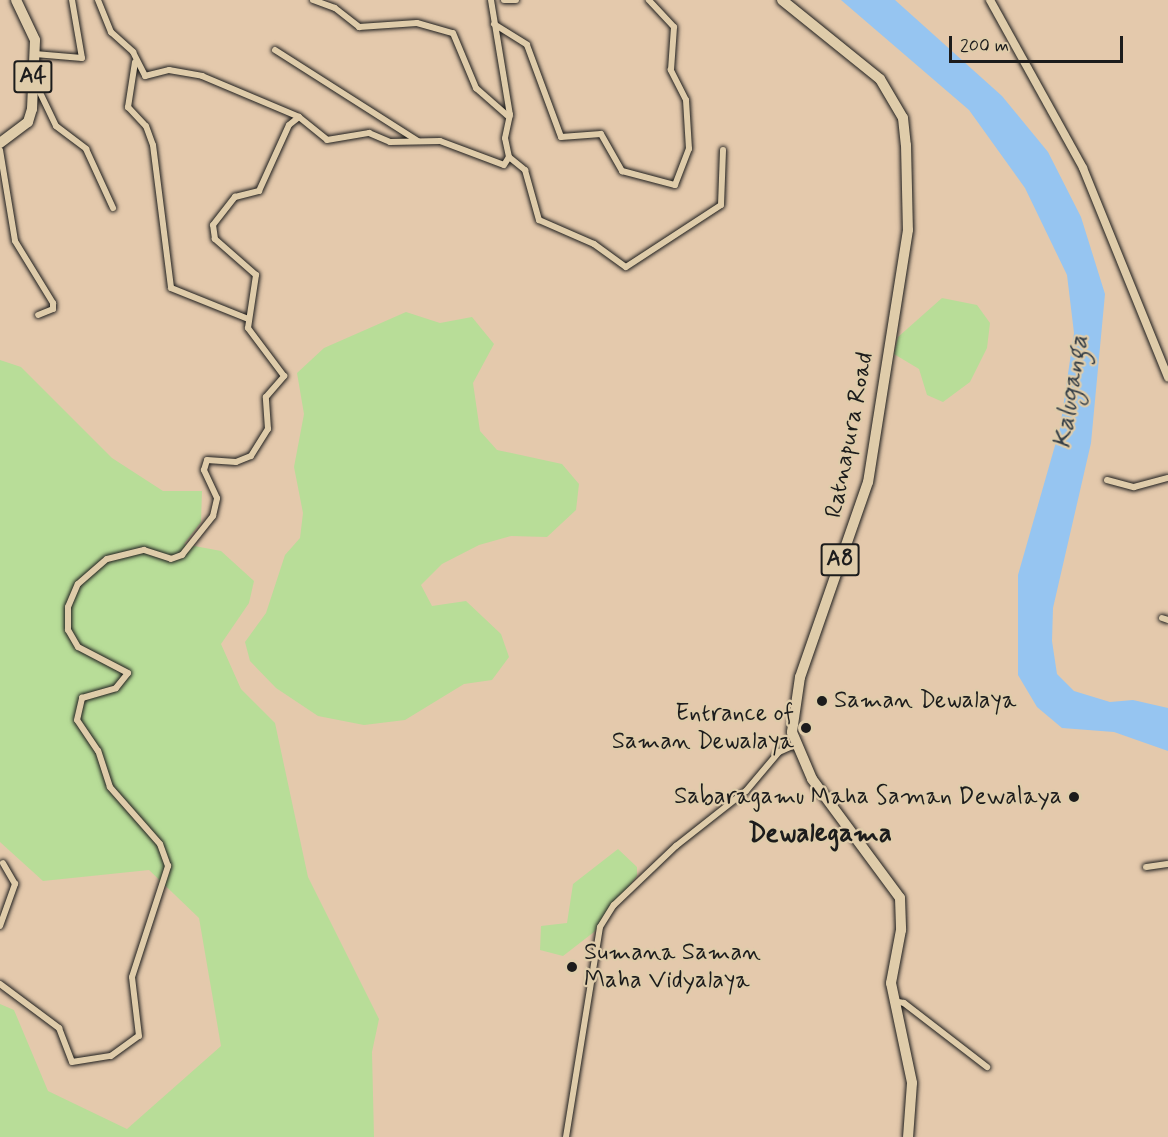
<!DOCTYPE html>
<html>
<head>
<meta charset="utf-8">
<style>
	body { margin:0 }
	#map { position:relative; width:1168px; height:1137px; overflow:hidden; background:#e4c9ac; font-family:Mynerve,sans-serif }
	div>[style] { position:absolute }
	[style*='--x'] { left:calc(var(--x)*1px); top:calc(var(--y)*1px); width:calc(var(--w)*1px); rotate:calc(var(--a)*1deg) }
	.green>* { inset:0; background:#b8dd98 }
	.water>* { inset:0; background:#96c5f1 }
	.roads { filter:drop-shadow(0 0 2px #1c1c1c) drop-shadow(0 0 2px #1c1c1c) }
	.street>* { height:6px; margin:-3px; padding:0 3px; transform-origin:3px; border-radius:3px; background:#dfccaa }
	.secondary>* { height:8px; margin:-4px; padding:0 4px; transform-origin:4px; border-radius:4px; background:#dfccaa }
	.highway>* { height:10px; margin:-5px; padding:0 5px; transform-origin:5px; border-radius:5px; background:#dfccaa }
	.dots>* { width:16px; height:16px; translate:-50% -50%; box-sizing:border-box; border:3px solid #dfccaa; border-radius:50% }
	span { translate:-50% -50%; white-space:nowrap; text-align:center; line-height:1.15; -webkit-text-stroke:4.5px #dfccaa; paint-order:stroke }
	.shield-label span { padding:2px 4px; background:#dfccaa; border:2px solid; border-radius:4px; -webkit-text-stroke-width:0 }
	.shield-label { font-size:22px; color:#1c1c1c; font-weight:700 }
	.street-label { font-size:24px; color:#1c1c1c }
	.poi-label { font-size:24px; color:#1c1c1c }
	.left { translate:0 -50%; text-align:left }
	.right { translate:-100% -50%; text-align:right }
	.water-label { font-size:26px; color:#343e47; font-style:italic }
	.quarter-label { font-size:27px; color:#1c1c1c; font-weight:700 }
	.scale { position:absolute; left:949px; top:36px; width:174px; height:27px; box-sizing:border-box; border:3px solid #1c1c1c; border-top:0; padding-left:8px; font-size:18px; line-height:21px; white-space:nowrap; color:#1c1c1c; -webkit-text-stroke:4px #dfccaa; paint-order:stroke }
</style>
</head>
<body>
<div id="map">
	<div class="green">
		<div style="clip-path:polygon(942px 298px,977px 305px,990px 323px,987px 348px,970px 382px,943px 402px,927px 395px,919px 369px,894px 354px,898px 337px)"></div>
		<div style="clip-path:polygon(406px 312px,440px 323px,472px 317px,494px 344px,473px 383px,480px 431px,497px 450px,562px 464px,579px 484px,576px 510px,547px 537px,511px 536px,479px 545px,442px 564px,421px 585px,432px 606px,466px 601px,501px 634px,509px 657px,492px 680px,464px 684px,405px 720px,364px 725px,318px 716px,276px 688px,250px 661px,245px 642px,266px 613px,285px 555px,300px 538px,303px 513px,294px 467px,304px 414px,297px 373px,324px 348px)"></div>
		<div style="clip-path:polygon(0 360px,21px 367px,112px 458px,163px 491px,202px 491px,201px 522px,184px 544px,221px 551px,254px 581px,249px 603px,221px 644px,241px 689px,275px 723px,308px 877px,379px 1019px,372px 1052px,374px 1137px,0 1137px,0 1004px,14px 1010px,48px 1091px,127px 1129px,221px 1046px,199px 918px,149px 870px,43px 881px,0 842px)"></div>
		<div style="clip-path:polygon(618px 849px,637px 867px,637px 876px,594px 932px,563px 956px,540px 950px,541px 926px,567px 923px,573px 884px)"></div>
	</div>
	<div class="water">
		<div style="clip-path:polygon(841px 0,895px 0,1002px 96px,1048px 152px,1081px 217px,1105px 294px,1091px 443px,1053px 608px,1052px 641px,1057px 674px,1074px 691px,1110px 702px,1133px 700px,1168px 708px,1168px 751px,1114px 732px,1062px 728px,1037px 707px,1018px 675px,1018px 575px,1060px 428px,1074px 333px,1067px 275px,1025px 188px,969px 110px)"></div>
	</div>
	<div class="roads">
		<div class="street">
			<div style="--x:98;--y:0;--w:35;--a:68"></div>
			<div style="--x:111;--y:32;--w:30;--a:42"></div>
			<div style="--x:133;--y:52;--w:27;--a:63"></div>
			<div style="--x:145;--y:76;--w:25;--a:-14"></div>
			<div style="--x:169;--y:70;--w:34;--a:10"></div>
			<div style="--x:202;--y:76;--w:105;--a:22.9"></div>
			<div style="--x:313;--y:0;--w:23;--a:20"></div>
			<div style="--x:335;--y:8;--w:31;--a:38"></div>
			<div style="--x:359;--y:27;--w:58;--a:-3.9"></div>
			<div style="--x:417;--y:23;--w:37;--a:16"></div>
			<div style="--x:453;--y:33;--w:60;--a:67.3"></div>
			<div style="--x:476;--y:88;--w:44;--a:41.3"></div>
			<div style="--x:504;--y:0;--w:12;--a:0"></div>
			<div style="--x:494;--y:24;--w:39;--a:32"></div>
			<div style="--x:527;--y:45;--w:98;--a:69.7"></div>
			<div style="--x:561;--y:137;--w:40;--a:-4.3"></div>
			<div style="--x:601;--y:134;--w:43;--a:60.4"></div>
			<div style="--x:622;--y:171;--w:55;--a:14.8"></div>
			<div style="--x:675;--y:185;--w:39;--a:-69"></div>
			<div style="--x:689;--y:149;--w:49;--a:-93.5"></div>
			<div style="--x:686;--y:100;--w:34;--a:-117"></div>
			<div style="--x:671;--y:70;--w:43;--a:-86"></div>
			<div style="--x:674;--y:27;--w:37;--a:-133"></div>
			<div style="--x:275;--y:50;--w:169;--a:32.5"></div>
			<div style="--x:35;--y:54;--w:47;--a:4.9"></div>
			<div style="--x:82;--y:58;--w:59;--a:-99.8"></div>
			<div style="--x:135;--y:62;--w:46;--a:98.8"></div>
			<div style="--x:128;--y:107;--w:26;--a:47"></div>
			<div style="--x:146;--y:126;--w:20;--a:70"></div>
			<div style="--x:153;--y:145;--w:144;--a:82.8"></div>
			<div style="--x:171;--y:288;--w:83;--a:21.9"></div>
			<div style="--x:34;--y:80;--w:51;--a:64.4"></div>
			<div style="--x:56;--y:126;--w:38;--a:37"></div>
			<div style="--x:86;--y:149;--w:65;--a:65.4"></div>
			<div style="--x:0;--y:150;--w:92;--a:80.6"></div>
			<div style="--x:15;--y:241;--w:73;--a:58.5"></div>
			<div style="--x:53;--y:303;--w:6;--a:90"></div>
			<div style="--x:53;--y:309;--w:16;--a:158"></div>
			<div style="--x:509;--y:157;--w:21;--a:39"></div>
			<div style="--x:525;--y:170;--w:52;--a:74.4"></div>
			<div style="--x:539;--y:220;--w:60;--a:23.6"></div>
			<div style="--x:594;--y:244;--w:39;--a:36"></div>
			<div style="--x:626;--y:267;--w:113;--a:-33.1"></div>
			<div style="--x:721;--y:205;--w:55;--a:-87.9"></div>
			<div style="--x:1107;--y:480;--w:28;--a:15"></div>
			<div style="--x:1134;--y:487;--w:35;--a:-15"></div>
			<div style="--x:1162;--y:618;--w:6;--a:18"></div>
			<div style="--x:1146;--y:867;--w:22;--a:-8"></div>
			<div style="--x:0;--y:926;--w:45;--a:-70.3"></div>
			<div style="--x:15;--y:884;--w:24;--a:-120"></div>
			<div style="--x:0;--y:984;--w:74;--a:36.7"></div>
			<div style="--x:59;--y:1028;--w:36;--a:69"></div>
			<div style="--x:72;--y:1062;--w:39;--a:-9"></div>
			<div style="--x:111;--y:1056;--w:34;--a:-36"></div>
			<div style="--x:139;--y:1036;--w:59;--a:-96.8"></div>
			<div style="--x:132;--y:977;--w:117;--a:-72"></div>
			<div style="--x:168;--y:866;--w:23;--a:-110"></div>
			<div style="--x:160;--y:844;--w:76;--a:-131.3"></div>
			<div style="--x:110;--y:787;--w:38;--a:-108"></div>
			<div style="--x:98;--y:751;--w:37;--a:-124"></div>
			<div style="--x:77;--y:720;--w:23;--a:-77"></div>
			<div style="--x:82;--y:698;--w:35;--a:-16"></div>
			<div style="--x:116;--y:688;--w:19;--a:-51"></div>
			<div style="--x:128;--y:673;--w:56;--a:-152.5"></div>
			<div style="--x:78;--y:647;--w:20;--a:-120"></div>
			<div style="--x:68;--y:630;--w:23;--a:-90"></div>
			<div style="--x:68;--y:607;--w:25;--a:-67"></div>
			<div style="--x:78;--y:584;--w:38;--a:-41"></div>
			<div style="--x:107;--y:559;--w:38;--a:-14"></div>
			<div style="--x:144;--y:550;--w:28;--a:18"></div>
			<div style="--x:171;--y:559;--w:12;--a:-20"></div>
			<div style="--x:182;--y:555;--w:50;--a:-51.5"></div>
			<div style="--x:213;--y:516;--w:18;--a:-77"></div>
			<div style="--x:217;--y:498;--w:31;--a:-115"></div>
			<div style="--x:204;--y:470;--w:10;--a:-73"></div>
			<div style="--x:207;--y:460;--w:29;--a:4"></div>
			<div style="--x:236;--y:462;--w:16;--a:-22"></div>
			<div style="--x:251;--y:456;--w:32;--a:-58"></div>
			<div style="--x:268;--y:429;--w:32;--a:-94"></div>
			<div style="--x:266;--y:397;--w:28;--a:-49"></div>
			<div style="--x:284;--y:376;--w:60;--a:-126.9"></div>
			<div style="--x:248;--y:328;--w:54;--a:-81.4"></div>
			<div style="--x:256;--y:275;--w:55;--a:-138.7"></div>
			<div style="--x:215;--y:239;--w:14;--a:-98"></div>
			<div style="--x:213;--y:225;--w:36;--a:-52"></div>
			<div style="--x:235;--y:197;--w:25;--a:-14"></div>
			<div style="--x:259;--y:191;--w:72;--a:-65.6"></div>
			<div style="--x:289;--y:125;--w:13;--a:-39"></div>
			<div style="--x:299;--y:117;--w:36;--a:39"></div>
			<div style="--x:327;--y:140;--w:43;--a:-9.5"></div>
			<div style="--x:369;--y:133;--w:23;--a:23"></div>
			<div style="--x:390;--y:142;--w:50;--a:-1.1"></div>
			<div style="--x:440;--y:141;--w:68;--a:20.6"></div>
			<div style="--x:504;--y:165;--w:9;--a:-58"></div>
			<div style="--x:509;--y:157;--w:19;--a:-102"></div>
			<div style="--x:505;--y:138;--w:24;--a:-78"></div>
			<div style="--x:510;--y:115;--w:117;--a:-99.4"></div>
			<div style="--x:893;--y:1001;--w:11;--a:10"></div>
			<div style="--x:904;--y:1003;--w:105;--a:37.6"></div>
			<div style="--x:566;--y:1137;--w:213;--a:-80.8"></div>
			<div style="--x:600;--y:927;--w:26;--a:-58"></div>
			<div style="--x:614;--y:905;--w:86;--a:-43.6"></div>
			<div style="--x:676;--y:846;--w:89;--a:-38.2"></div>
			<div style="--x:746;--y:791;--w:51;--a:-49.8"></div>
			<div style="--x:779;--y:752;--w:17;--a:-24"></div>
		</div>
		<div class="secondary">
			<div style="--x:990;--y:0;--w:192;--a:61"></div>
			<div style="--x:1083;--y:168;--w:226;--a:67.9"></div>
		</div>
		<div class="highway">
			<div style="--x:782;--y:0;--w:126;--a:38.9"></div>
			<div style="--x:880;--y:79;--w:45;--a:59.5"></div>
			<div style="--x:903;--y:118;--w:27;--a:84"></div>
			<div style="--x:906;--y:145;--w:85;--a:88.7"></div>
			<div style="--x:908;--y:230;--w:255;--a:99"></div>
			<div style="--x:868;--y:482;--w:207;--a:109.2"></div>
			<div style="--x:800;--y:677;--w:56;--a:98.3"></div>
			<div style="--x:792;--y:732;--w:51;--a:66.9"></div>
			<div style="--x:812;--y:779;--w:148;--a:53.5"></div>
			<div style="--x:900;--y:898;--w:32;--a:88"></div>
			<div style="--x:901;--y:930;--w:54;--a:100.7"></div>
			<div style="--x:891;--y:983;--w:102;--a:78.1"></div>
			<div style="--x:912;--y:1083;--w:54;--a:94.2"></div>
			<div style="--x:0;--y:143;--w:35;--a:-37"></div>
			<div style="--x:28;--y:122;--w:14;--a:-73"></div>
			<div style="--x:32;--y:109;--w:69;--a:-87.5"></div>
			<div style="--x:35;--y:40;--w:44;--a:-115.4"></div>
		</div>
	</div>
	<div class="dots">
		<div style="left:822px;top:701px;background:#1c1c1c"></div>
		<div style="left:806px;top:728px;background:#1c1c1c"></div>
		<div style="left:1074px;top:797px;background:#1c1c1c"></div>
		<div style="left:572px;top:967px;background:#1c1c1c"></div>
	</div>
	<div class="shield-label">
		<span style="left:33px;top:77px">A4</span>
		<span style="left:840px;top:560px">A8</span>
	</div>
	<div class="street-label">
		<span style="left:850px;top:435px;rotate:-79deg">Ratnapura Road</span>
	</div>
	<div class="poi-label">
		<span class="left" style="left:834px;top:701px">Saman Dewalaya</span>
		<span class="right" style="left:794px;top:728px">Entrance of<br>Saman Dewalaya</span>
		<span class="right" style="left:1062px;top:797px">Sabaragamu Maha Saman Dewalaya</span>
		<span class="left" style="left:584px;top:967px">Sumana Saman<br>Maha Vidyalaya</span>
	</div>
	<div class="water-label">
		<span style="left:1072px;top:392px;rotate:-81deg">Kaluganga</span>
	</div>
	<div class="quarter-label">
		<span style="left:820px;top:834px">Dewalegama</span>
	</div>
	<div class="scale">200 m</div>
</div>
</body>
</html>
